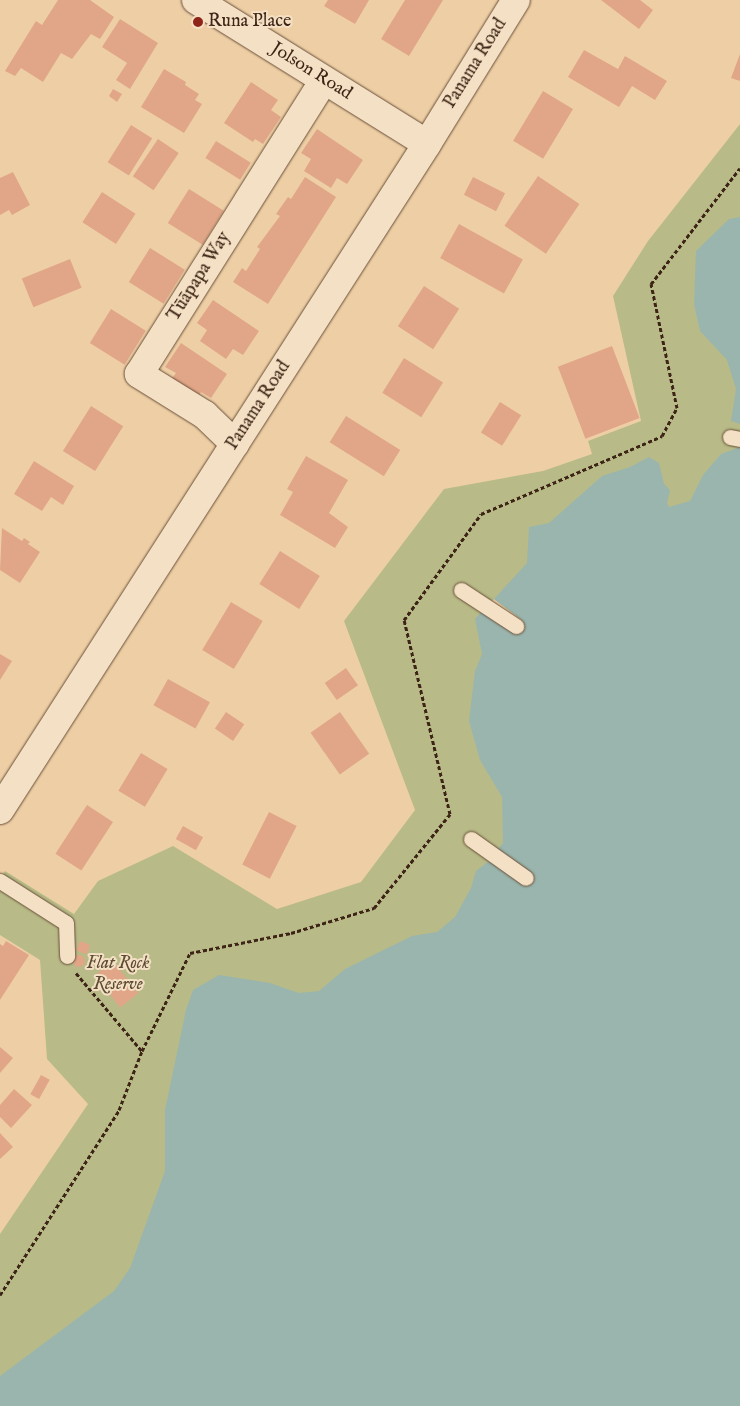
<!DOCTYPE html>
<html>
<head>
<meta charset="utf-8">
<style>
	body { margin:0 }
	#map { position:relative; width:740px; height:1406px; overflow:hidden; background:#eecfa5; font-family:"IM FELL English",serif }
	div>[style] { position:absolute }
	[style*='--x'] { left:calc(var(--x)*1px); top:calc(var(--y)*1px); width:calc(var(--w)*1px); rotate:calc(var(--a)*1deg) }
	.green>* { inset:0; background:#b8bb87 }
	.water>* { inset:0; background:#9ab5ad }
	.building>* { inset:0; background:#e1a687; transform-origin:0 0 }
	.round { border-radius:50% }
	.path>* { height:3px; margin-top:-1.5px; transform-origin:0; background:repeating-linear-gradient(90deg,#3d2416 0 4px,transparent 0 6.5px) }
	.roads { filter:drop-shadow(0 0 1px #694f3a) drop-shadow(0 0 1px #694f3a) }
	.lane>* { height:15px; margin:-7.5px; padding:0 7.5px; transform-origin:7.5px; border-radius:7.5px; background:#f4e0c4 }
	.street>* { height:28px; margin:-14px; padding:0 14px; transform-origin:14px; border-radius:14px; background:#f4e0c4 }
	.dots>* { width:14px; height:14px; translate:-50% -50%; box-sizing:border-box; border:2px solid #f4e0c4; border-radius:50% }
	span { translate:-50% -50%; white-space:nowrap; text-align:center; line-height:1.15; -webkit-text-stroke:4px #f4e0c4; paint-order:stroke }
	.poi-label { font-size:18px; color:#3d2416 }
	.left { translate:0 -50%; text-align:left }
	.street-label { font-size:18px; color:#3d2416 }
	.park-label { font-size:18px; color:#5c4a32; font-style:italic }
</style>
</head>
<body>
<div id="map">
	<div class="green">
		<div style="clip-path:polygon(evenodd,740px 124px,740px 1406px,0 1406px,0 1234px,88px 1104px,47px 1059px,40px 960px,0 935px,0 879px,5px 871px,74px 914px,98px 881px,173px 846px,277px 909px,361px 882px,415px 810px,344px 621px,444px 489px,543px 471px,592px 454px,588px 441px,641px 421px,613px 296px,648px 241px,740px 124px,494px 599px,522px 620px,513px 632px,482px 611px,494px 599px)"></div>
	</div>
	<div class="water">
		<div style="clip-path:polygon(740px 217px,740px 424px,731px 421px,736px 389px,727px 360px,700px 331px,694px 304px,696px 251px,729px 219px)"></div>
		<div style="clip-path:polygon(740px 447px,740px 1406px,0 1406px,0 1376px,114px 1291px,130px 1268px,165px 1171px,165px 1110px,186px 1010px,193px 990px,219px 975px,270px 983px,299px 993px,319px 991px,345px 969px,412px 936px,437px 932px,455px 917px,471px 888px,476px 871px,489px 861px,523px 882px,497px 850px,503px 843px,502px 797px,480px 760px,469px 721px,475px 671px,482px 654px,475px 619px,482px 611px,513px 632px,522px 620px,494px 599px,527px 563px,529px 527px,549px 523px,602px 476px,630px 467px,649px 457px,659px 463px,664px 484px,670px 490px,667px 503px,669px 507px,690px 501px,703px 475px,721px 454px)"></div>
	</div>
	<div class="building">
		<div style="clip-path:polygon(58px 0,90px 0,114px 17px,100px 39px,91px 34px,72px 59px,61px 53px,43px 82px,21px 68px,15px 76px,5px 71px,36px 21px,42px 25px)"></div>
		<div style="clip-path:polygon(328px 0,369px 0,355px 24px,324px 6px)"></div>
		<div style="clip-path:polygon(405px 0,443px 0,409px 56px,381px 39px)"></div>
		<div style="clip-path:polygon(601px 0,640px 0,653px 10px,639px 29px)"></div>
		<div style="clip-path:polygon(120px 19px,158px 43px,130px 89px,116px 80px,127px 63px,102px 47px)"></div>
		<div style="clip-path:polygon(584px 50px,618px 69px,625px 56px,667px 81px,655px 100px,632px 86px,619px 107px,568px 77px)"></div>
		<div style="clip-path:polygon(740px 54px,740px 81px,731px 78px)"></div>
		<div style="clip-path:polygon(164px 69px,186px 82px,185px 85px,199px 94px,195px 100px,202px 104px,184px 133px,141px 107px)"></div>
		<div style="clip-path:polygon(251px 82px,278px 100px,271px 110px,281px 117px,263px 144px,255px 139px,253px 142px,224px 123px)"></div>
		<div style="clip-path:polygon(113px 89px,122px 94px,117px 102px,109px 96px)"></div>
		<div style="left:543px;top:91px;width:35px;height:58px;rotate:31deg"></div>
		<div style="left:131px;top:125px;width:25px;height:44px;rotate:32deg"></div>
		<div style="clip-path:polygon(317px 129px,363px 160px,347px 184px,337px 178px,331px 188px,304px 171px,311px 159px,301px 153px)"></div>
		<div style="left:158px;top:139px;width:25px;height:45px;rotate:34deg"></div>
		<div style="left:216px;top:141px;width:41px;height:20px;rotate:32deg"></div>
		<div style="clip-path:polygon(13px 172px,30px 205px,12px 215px,9px 210px,0 215px,0 178px)"></div>
		<div style="left:538px;top:176px;width:50px;height:60px;rotate:34deg"></div>
		<div style="clip-path:polygon(305px 177px,336px 197px,268px 304px,233px 282px,242px 268px,246px 271px,260px 249px,257px 247px,280px 216px,276px 214px,288px 197px,291px 199px)"></div>
		<div style="left:473px;top:177px;width:36px;height:20px;rotate:27deg"></div>
		<div style="left:189px;top:189px;width:41px;height:40px;rotate:32deg"></div>
		<div style="left:102px;top:192px;width:40px;height:36px;rotate:33deg"></div>
		<div style="left:459px;top:224px;width:73px;height:39px;rotate:29deg"></div>
		<div style="left:150px;top:248px;width:41px;height:40px;rotate:32deg"></div>
		<div style="left:70px;top:259px;width:31px;height:52px;rotate:68deg"></div>
		<div style="left:424px;top:286px;width:42px;height:48px;rotate:33deg"></div>
		<div style="clip-path:polygon(213px 300px,259px 331px,243px 355px,233px 349px,226px 359px,200px 341px,207px 330px,197px 323px)"></div>
		<div style="left:111px;top:309px;width:41px;height:40px;rotate:32deg"></div>
		<div style="clip-path:polygon(181px 343px,227px 374px,211px 398px,201px 392px,195px 402px,168px 384px,176px 373px,165px 367px)"></div>
		<div style="left:612px;top:346px;width:77px;height:58px;rotate:69deg"></div>
		<div style="left:404px;top:358px;width:46px;height:41px;rotate:32deg"></div>
		<div style="left:500px;top:402px;width:25px;height:36px;rotate:32deg"></div>
		<div style="left:91px;top:406px;width:38px;height:53px;rotate:32deg"></div>
		<div style="left:346px;top:416px;width:64px;height:31px;rotate:32deg"></div>
		<div style="clip-path:polygon(306px 456px,348px 480px,329px 513px,348px 527px,335px 548px,280px 515px,293px 492px,287px 489px)"></div>
		<div style="clip-path:polygon(34px 461px,74px 486px,63px 505px,51px 497px,42px 511px,14px 494px)"></div>
		<div style="clip-path:polygon(2px 528px,22px 541px,24px 538px,30px 542px,28px 544px,40px 552px,20px 583px,0 570px)"></div>
		<div style="left:280px;top:551px;width:47px;height:39px;rotate:32deg"></div>
		<div style="left:231px;top:602px;width:37px;height:56px;rotate:31deg"></div>
		<div style="clip-path:polygon(0 654px,12px 661px,0 680px)"></div>
		<div style="left:346px;top:668px;width:21px;height:26px;rotate:55deg"></div>
		<div style="left:168px;top:679px;width:48px;height:30px;rotate:29deg"></div>
		<div style="left:226px;top:712px;width:22px;height:20px;rotate:34deg"></div>
		<div style="left:340px;top:712px;width:51px;height:36px;rotate:55deg"></div>
		<div style="left:141px;top:753px;width:31px;height:44px;rotate:31deg"></div>
		<div style="left:87px;top:805px;width:31px;height:58px;rotate:33deg"></div>
		<div style="left:269px;top:812px;width:31px;height:59px;rotate:27deg"></div>
		<div style="left:183px;top:826px;width:23px;height:15px;rotate:29deg"></div>
		<div style="clip-path:polygon(6px 941px,29px 955px,0 1000px,0 944px,3px 946px)"></div>
		<div style="left:80px;top:941px;width:11px;height:10px;rotate:22deg"></div>
		<div class="round" style="left:73px;top:955px;width:12px;height:12px"></div>
		<div style="left:113px;top:961px;width:41px;height:23px;rotate:52deg"></div>
		<div style="clip-path:polygon(0 1047px,13px 1058px,0 1073px)"></div>
		<div style="left:41px;top:1075px;width:10px;height:22px;rotate:29deg"></div>
		<div style="clip-path:polygon(14px 1089px,32px 1105px,11px 1128px,0 1117px,0 1105px)"></div>
		<div style="clip-path:polygon(0 1133px,13px 1147px,0 1159px)"></div>
	</div>
	<div class="path">
		<div style="--x:76;--y:973;--w:102;--a:49.8"></div>
		<div style="--x:0;--y:1295;--w:220;--a:-57.2"></div>
		<div style="--x:119;--y:1110;--w:63;--a:-68.7"></div>
		<div style="--x:142;--y:1051;--w:109;--a:-63.9"></div>
		<div style="--x:190;--y:953;--w:103;--a:-11.2"></div>
		<div style="--x:291;--y:933;--w:87;--a:-16.8"></div>
		<div style="--x:374;--y:908;--w:121;--a:-51"></div>
		<div style="--x:450;--y:814;--w:199;--a:-103.3"></div>
		<div style="--x:404;--y:620;--w:131;--a:-54"></div>
		<div style="--x:481;--y:514;--w:197;--a:-23.3"></div>
		<div style="--x:662;--y:436;--w:32;--a:-62"></div>
		<div style="--x:677;--y:408;--w:127;--a:-101.8"></div>
		<div style="--x:651;--y:284;--w:146;--a:-52.5"></div>
	</div>
	<div class="roads">
		<div class="lane">
			<div style="--x:730;--y:437;--w:10;--a:11"></div>
			<div style="--x:461;--y:590;--w:66;--a:33.2"></div>
			<div style="--x:471;--y:839;--w:67;--a:35.3"></div>
			<div style="--x:0;--y:881;--w:78;--a:32.5"></div>
			<div style="--x:66;--y:923;--w:33;--a:88"></div>
		</div>
		<div class="street">
			<div style="--x:196;--y:0;--w:272;--a:31.9"></div>
			<div style="--x:235;--y:444;--w:42;--a:-136"></div>
			<div style="--x:205;--y:415;--w:78;--a:-148.2"></div>
			<div style="--x:139;--y:374;--w:347;--a:-57.8"></div>
			<div style="--x:0;--y:810;--w:791;--a:-57.33"></div>
			<div style="--x:427;--y:144;--w:169;--a:-58.3"></div>
		</div>
	</div>
	<div class="dots">
		<div style="left:198px;top:22px;background:#8f2418"></div>
	</div>
	<div class="poi-label">
		<span class="left" style="left:208px;top:22px">Runa Place</span>
	</div>
	<div class="street-label">
		<span style="left:476px;top:64px;rotate:-58deg">Panama Road</span>
		<span style="left:311px;top:72px;rotate:32deg">Jolson Road</span>
		<span style="left:200px;top:277px;rotate:-58deg">Tūāpapa Way</span>
		<span style="left:259px;top:406px;rotate:-57deg">Panama Road</span>
	</div>
	<div class="park-label">
		<span style="left:118px;top:975px">Flat Rock<br>Reserve</span>
	</div>
</div>
</body>
</html>
